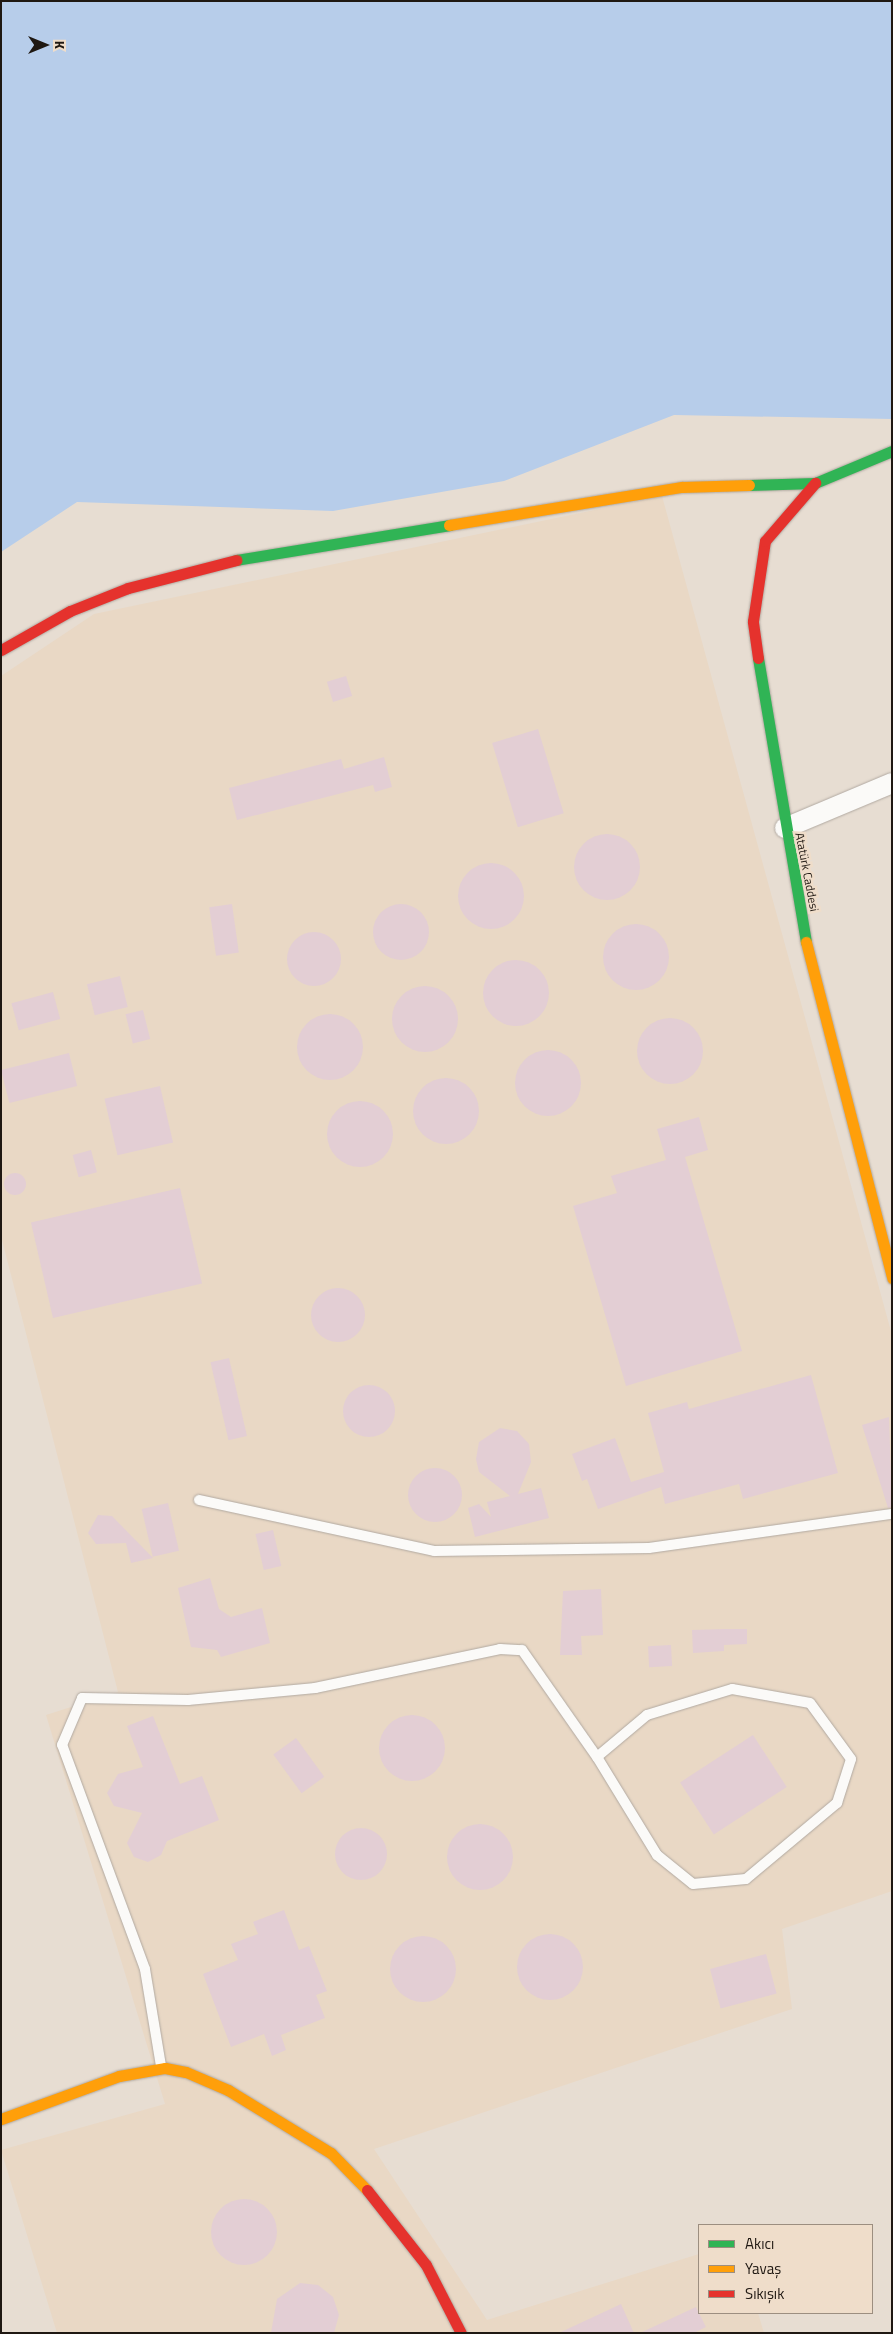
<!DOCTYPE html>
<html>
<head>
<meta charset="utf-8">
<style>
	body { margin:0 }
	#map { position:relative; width:893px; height:2334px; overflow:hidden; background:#e7ddd2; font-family:"Titillium Web",sans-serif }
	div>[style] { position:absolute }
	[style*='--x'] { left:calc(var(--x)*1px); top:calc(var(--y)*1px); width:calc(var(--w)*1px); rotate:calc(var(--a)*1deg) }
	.built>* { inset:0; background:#e9d8c5 }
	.water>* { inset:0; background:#b7cdea }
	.building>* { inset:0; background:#e3ced4; transform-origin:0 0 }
	.round { border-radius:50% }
	.roads { filter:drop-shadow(0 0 1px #b1a9a1) drop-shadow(0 0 1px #b1a9a1) }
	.lane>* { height:10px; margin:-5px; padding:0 5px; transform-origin:5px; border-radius:5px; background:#fbfaf8 }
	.street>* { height:20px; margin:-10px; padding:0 10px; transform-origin:10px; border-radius:10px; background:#fbfaf8 }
	.fast>* { height:11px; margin:-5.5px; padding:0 5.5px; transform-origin:5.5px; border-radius:5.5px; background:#30b455 }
	.slow>* { height:11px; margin:-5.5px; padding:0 5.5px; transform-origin:5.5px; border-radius:5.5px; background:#ff9f0a }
	.jam>* { height:11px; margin:-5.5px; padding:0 5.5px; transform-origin:5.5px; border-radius:5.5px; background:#e5322d }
	span { translate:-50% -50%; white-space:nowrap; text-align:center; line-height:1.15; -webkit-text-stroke:5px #efddca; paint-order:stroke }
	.street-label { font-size:12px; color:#1f1812 }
	.frame { position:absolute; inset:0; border:2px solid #1f1812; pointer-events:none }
	.legend { position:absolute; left:698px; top:2224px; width:175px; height:90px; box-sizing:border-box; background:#efddca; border:1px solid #9c8e80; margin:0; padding:6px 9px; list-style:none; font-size:15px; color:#1f1812 }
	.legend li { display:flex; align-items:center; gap:10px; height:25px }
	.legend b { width:25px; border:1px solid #9c8e80 }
	.north { position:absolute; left:20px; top:20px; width:50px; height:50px; -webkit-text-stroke:4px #efddca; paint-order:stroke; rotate:90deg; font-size:14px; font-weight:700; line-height:20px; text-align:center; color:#1f1812 }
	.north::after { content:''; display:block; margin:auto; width:18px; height:22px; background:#1f1812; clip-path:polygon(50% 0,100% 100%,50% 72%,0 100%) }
</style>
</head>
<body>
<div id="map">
	<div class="built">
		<div style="clip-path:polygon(662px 496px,892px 1335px,892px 1891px,782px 1929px,792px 2009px,374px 2149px,487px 2320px,699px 2254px,699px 2313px,758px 2313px,764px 2333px,57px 2333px,1px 2150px,165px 2104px,46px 1715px,118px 1692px,1px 1236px,1px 676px,94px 614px)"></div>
	</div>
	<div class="water">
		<div style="clip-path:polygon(1px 1px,892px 1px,892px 419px,674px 415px,504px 481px,333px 511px,77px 502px,1px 552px)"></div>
	</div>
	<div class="building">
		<div style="left:346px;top:676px;width:21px;height:20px;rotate:73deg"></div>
		<div style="left:538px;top:729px;width:88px;height:48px;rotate:73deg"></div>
		<div style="clip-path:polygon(384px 757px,392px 787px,375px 792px,373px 785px,237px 820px,229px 788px,341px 759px,344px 769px)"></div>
		<div class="round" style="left:574px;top:834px;width:66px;height:66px"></div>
		<div class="round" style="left:458px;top:863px;width:66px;height:66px"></div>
		<div style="left:232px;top:904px;width:49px;height:23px;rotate:82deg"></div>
		<div class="round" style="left:373px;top:904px;width:56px;height:56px"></div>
		<div class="round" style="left:603px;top:924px;width:66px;height:66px"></div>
		<div class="round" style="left:287px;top:932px;width:54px;height:54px"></div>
		<div class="round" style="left:483px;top:960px;width:66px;height:66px"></div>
		<div style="left:120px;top:976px;width:32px;height:34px;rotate:76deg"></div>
		<div class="round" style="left:392px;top:986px;width:66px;height:66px"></div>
		<div style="left:53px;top:992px;width:28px;height:43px;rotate:75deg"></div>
		<div style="left:143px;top:1010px;width:30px;height:18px;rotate:76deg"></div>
		<div class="round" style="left:297px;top:1014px;width:66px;height:66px"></div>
		<div class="round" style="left:637px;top:1018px;width:66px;height:66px"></div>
		<div class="round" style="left:515px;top:1050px;width:66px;height:66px"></div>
		<div style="left:69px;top:1053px;width:34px;height:70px;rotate:76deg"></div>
		<div class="round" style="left:413px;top:1078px;width:66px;height:66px"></div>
		<div style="left:160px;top:1086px;width:58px;height:57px;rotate:77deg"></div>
		<div class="round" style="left:327px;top:1101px;width:66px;height:66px"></div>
		<div style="clip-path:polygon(699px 1117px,708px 1150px,685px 1157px,742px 1351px,626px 1386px,573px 1206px,617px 1193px,611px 1176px,666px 1160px,657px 1129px)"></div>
		<div style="left:91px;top:1150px;width:23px;height:19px;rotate:75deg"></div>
		<div class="round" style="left:4px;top:1173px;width:22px;height:22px"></div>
		<div style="left:180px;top:1188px;width:98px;height:153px;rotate:77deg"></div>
		<div class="round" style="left:311px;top:1288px;width:54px;height:54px"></div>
		<div style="left:229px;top:1358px;width:80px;height:19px;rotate:77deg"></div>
		<div style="clip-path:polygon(811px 1375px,838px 1473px,743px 1499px,739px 1484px,665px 1504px,661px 1487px,598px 1509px,587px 1479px,582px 1481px,572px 1454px,615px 1438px,631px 1482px,664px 1472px,648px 1413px,687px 1402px,689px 1409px)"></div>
		<div class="round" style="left:343px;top:1385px;width:52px;height:52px"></div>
		<div style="clip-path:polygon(889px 1417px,892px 1507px,888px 1508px,862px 1425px)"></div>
		<div style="clip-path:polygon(500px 1428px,517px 1431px,529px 1444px,531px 1462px,518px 1494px,541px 1488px,549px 1518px,475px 1537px,468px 1508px,479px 1504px,491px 1517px,487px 1502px,510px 1496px,479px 1472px,476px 1459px,479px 1442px)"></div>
		<div class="round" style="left:408px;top:1468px;width:54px;height:54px"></div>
		<div style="left:168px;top:1503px;width:49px;height:27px;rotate:77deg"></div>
		<div style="clip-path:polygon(98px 1515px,112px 1516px,153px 1558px,131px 1563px,126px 1543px,96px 1544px,88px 1533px)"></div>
		<div style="left:273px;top:1530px;width:37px;height:18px;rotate:77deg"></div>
		<div style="clip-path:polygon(210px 1578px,219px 1609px,231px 1617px,262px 1608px,270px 1643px,221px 1657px,217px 1650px,191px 1647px,178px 1588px)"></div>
		<div style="clip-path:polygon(601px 1589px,603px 1635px,581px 1636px,582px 1655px,560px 1655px,563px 1591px)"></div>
		<div style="clip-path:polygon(724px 1629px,747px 1629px,747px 1644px,724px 1645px,724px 1651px,693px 1653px,692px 1630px)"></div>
		<div style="left:671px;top:1645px;width:21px;height:23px;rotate:87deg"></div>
		<div class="round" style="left:379px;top:1715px;width:66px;height:66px"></div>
		<div style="clip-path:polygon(153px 1716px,180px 1784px,202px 1776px,219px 1820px,167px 1841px,161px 1855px,148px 1862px,134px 1857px,127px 1843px,142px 1813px,114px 1806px,107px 1793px,118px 1774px,143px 1767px,127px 1726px)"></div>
		<div style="left:753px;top:1735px;width:62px;height:87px;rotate:57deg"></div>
		<div style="left:296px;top:1738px;width:48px;height:28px;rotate:54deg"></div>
		<div class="round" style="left:447px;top:1824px;width:66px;height:66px"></div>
		<div class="round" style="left:335px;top:1828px;width:52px;height:52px"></div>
		<div style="clip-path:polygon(284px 1910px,299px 1950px,309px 1946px,327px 1991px,316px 1995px,325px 2018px,281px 2035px,286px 2050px,272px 2056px,264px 2034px,231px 2047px,203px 1974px,238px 1960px,231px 1944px,258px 1934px,253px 1922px)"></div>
		<div class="round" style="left:517px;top:1934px;width:66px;height:66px"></div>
		<div class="round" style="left:390px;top:1936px;width:66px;height:66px"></div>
		<div style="left:766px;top:1954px;width:41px;height:58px;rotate:75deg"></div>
		<div class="round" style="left:211px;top:2199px;width:66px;height:66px"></div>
		<div style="clip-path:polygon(300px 2283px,318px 2285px,333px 2297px,339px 2315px,334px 2333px,271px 2333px,277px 2299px)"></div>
		<div style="clip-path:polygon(621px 2304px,634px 2333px,559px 2333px)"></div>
		<div style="clip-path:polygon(696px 2307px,706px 2327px,694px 2333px,640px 2333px)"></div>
	</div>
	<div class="roads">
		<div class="lane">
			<div style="--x:199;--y:1500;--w:240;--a:12.2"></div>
			<div style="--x:434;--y:1551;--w:215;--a:-0.8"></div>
			<div style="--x:649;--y:1548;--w:245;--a:-8"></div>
			<div style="--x:161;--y:2066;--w:98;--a:-99.4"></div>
			<div style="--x:145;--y:1969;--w:239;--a:-110.3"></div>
			<div style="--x:62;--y:1745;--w:51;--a:-66.9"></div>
			<div style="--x:82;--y:1698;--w:106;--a:1.1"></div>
			<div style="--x:188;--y:1700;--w:128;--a:-5.4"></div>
			<div style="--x:315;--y:1688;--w:189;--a:-11.9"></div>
			<div style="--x:500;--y:1649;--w:22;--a:3"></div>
			<div style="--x:522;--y:1650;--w:131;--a:55"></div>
			<div style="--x:597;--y:1757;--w:115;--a:58.5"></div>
			<div style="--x:657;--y:1855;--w:46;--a:38.9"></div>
			<div style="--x:693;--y:1884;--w:53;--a:-5.4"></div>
			<div style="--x:746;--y:1879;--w:119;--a:-39.9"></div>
			<div style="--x:837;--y:1803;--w:46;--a:-72.3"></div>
			<div style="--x:851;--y:1759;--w:69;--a:-126.2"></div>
			<div style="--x:810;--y:1703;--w:79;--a:-169.8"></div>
			<div style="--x:732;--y:1689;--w:89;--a:163"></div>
			<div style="--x:647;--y:1715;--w:65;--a:140"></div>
		</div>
		<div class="street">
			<div style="--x:785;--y:828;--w:116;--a:-22.8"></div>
		</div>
		<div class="fast">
			<div style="--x:749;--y:485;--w:66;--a:-1.7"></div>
			<div style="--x:815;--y:483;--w:83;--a:-22.6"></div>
			<div style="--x:236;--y:560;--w:216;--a:-9.3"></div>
			<div style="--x:758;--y:658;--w:288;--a:80.4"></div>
		</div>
		<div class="slow">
			<div style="--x:449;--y:525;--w:236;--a:-9.3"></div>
			<div style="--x:682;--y:487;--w:67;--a:-1.7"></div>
			<div style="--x:806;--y:942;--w:347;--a:75.6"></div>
			<div style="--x:1;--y:2119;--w:126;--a:-20"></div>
			<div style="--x:119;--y:2076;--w:47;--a:-9.9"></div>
			<div style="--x:165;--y:2068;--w:21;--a:11"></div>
			<div style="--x:186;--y:2072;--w:46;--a:23.2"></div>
			<div style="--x:228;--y:2090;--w:121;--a:31.5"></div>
			<div style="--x:331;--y:2153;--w:52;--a:45.8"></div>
		</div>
		<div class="jam">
			<div style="--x:1;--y:650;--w:79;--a:-29.5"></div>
			<div style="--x:70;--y:611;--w:62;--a:-21.6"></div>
			<div style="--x:128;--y:588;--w:112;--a:-14.5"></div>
			<div style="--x:758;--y:658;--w:37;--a:-98"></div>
			<div style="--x:753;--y:621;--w:81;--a:-81.5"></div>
			<div style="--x:765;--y:541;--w:77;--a:-49.2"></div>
			<div style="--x:367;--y:2190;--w:95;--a:51.8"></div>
			<div style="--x:426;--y:2265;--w:76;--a:62.8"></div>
		</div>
	</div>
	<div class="street-label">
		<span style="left:807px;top:872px;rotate:79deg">Atatürk Caddesi</span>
	</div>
	<div class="frame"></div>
	<ul class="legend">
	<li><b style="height:6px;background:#30b455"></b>Akıcı</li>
	<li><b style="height:6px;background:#ff9f0a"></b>Yavaş</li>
	<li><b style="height:6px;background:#e5322d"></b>Sıkışık</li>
	</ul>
	<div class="north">K</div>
</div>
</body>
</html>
